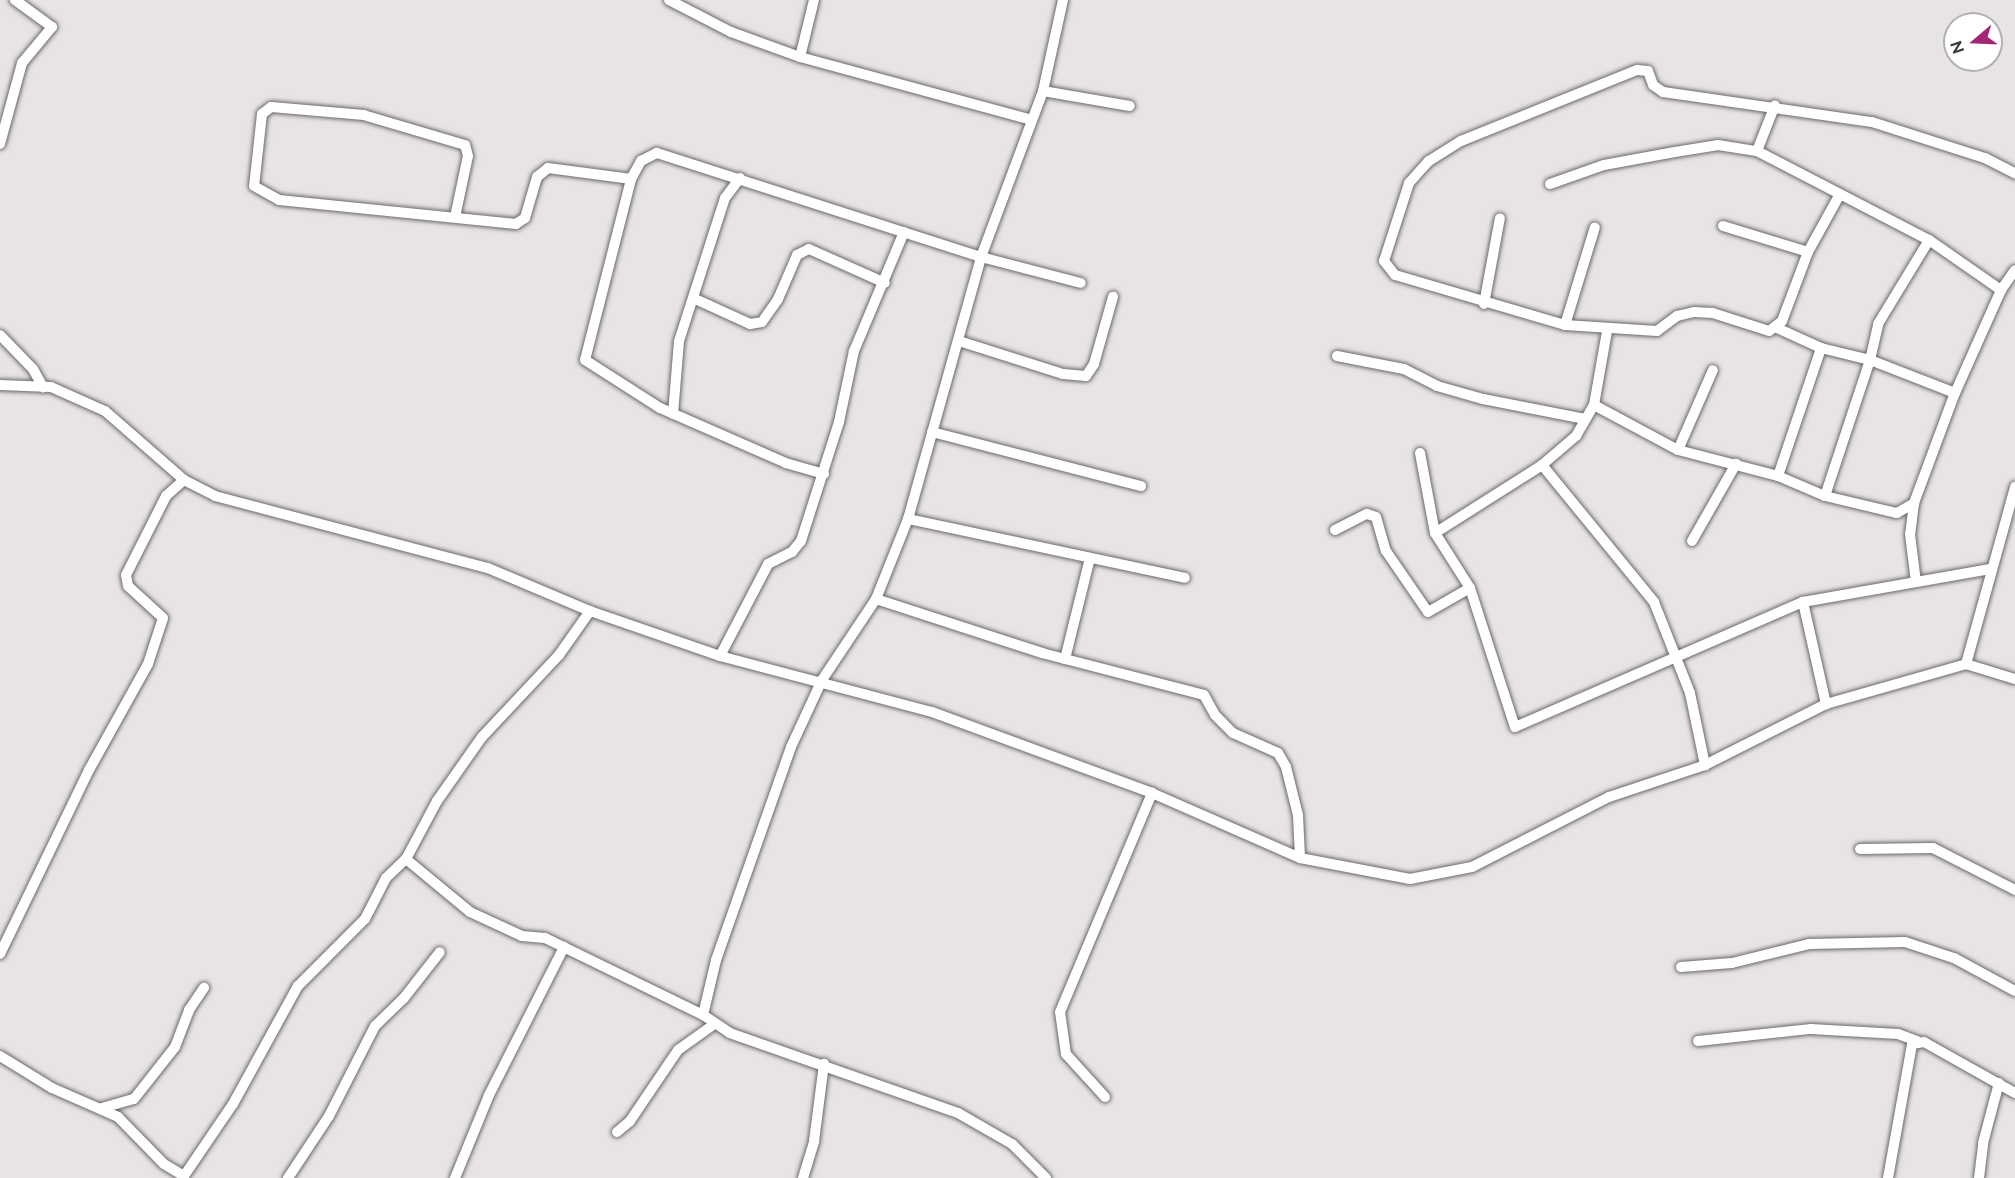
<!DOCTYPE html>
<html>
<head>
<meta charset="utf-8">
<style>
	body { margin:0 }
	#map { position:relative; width:2015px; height:1178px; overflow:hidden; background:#e8e4e6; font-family:Raleway,sans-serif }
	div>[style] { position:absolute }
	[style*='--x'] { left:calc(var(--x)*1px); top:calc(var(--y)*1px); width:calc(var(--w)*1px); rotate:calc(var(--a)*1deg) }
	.roads { filter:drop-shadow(0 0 2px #6c686a) drop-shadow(0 0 2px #6c686a) }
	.minor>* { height:10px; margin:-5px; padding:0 5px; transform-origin:5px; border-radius:5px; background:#fff }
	span { translate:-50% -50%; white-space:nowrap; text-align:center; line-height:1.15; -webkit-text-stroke:5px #fff; paint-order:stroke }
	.north { position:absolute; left:1943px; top:12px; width:60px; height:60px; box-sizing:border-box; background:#fff; border:2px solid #b1b1b1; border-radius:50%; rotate:251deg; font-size:16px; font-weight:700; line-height:24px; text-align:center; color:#3d3b3c }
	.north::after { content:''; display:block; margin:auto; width:21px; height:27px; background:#a32576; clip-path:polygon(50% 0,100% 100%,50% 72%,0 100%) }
</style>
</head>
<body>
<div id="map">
	<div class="roads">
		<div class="minor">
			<div style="--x:669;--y:0;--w:70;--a:27.3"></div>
			<div style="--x:731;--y:32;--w:73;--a:19.9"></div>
			<div style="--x:800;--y:57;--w:240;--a:15.2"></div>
			<div style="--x:800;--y:57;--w:59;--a:-76.2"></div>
			<div style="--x:1043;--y:91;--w:88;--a:9.8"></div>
			<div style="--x:0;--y:144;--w:84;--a:-74.8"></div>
			<div style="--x:22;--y:63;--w:47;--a:-50.2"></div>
			<div style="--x:52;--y:27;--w:46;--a:-143.9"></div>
			<div style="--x:1757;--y:151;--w:49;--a:-68.6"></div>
			<div style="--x:1550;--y:184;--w:57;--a:-19.4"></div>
			<div style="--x:1604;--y:165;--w:72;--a:-10.4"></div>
			<div style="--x:1675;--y:152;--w:44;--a:-9.2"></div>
			<div style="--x:1718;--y:145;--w:39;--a:9"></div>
			<div style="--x:1757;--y:151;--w:194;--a:27.4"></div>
			<div style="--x:1929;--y:240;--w:88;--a:34.8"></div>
			<div style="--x:1840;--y:194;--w:66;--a:118.9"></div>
			<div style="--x:1808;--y:252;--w:74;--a:110.6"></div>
			<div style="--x:1782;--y:321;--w:16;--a:142"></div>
			<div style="--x:1769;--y:331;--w:59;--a:-162.2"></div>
			<div style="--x:1713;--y:313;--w:19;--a:-177"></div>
			<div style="--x:1694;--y:312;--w:17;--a:167"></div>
			<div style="--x:1677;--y:316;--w:25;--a:143"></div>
			<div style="--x:1657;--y:331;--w:92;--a:-176.3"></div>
			<div style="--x:1565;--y:325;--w:177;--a:-163.6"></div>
			<div style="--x:1395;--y:275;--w:18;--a:-128"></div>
			<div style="--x:1384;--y:261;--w:82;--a:-72.2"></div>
			<div style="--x:1409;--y:183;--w:30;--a:-48"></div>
			<div style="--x:1429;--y:161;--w:38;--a:-32"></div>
			<div style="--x:1461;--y:141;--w:190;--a:-22"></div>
			<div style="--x:1637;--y:70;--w:11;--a:5"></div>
			<div style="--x:1648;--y:71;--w:15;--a:70"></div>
			<div style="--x:1653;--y:85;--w:12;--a:35"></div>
			<div style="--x:1663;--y:92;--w:211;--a:8.2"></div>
			<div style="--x:1872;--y:122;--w:119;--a:17.7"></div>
			<div style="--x:1985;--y:158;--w:34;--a:27"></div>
			<div style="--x:455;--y:217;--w:62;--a:-78"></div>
			<div style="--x:468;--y:156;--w:11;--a:-105"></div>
			<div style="--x:465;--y:145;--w:105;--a:-163.5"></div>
			<div style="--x:364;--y:115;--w:93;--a:-175.1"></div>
			<div style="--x:271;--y:107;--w:11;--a:142"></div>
			<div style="--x:262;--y:114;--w:72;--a:96.3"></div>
			<div style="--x:254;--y:186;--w:29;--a:29"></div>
			<div style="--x:279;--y:200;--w:238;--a:5.8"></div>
			<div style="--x:516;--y:224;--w:11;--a:-34"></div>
			<div style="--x:525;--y:218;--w:43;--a:-73.7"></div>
			<div style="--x:537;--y:177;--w:14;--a:-39"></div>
			<div style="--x:548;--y:168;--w:84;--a:7.5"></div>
			<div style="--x:1723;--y:226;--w:89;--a:17"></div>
			<div style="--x:693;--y:298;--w:63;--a:24.5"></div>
			<div style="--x:750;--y:324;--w:12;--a:-9"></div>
			<div style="--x:762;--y:322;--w:28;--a:-55"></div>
			<div style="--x:778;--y:299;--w:48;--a:-66.6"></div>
			<div style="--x:797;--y:255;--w:13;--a:-27"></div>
			<div style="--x:809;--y:249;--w:83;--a:24.1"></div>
			<div style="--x:1484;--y:304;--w:87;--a:-79.5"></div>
			<div style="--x:1565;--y:325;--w:102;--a:-73"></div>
			<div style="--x:1777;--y:328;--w:48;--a:24.4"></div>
			<div style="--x:1821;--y:348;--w:50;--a:13.8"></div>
			<div style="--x:1870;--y:360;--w:91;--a:21.2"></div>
			<div style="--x:0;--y:335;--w:47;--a:45.9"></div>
			<div style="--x:33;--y:369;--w:21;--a:61"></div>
			<div style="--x:959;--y:341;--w:109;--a:17.6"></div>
			<div style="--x:1063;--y:374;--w:23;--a:5"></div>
			<div style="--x:1086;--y:376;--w:14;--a:-56"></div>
			<div style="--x:1094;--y:364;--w:70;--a:-74.2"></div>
			<div style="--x:1337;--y:356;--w:68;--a:11"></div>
			<div style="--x:1404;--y:369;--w:37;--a:27"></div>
			<div style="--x:1437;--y:386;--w:48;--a:15.8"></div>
			<div style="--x:1483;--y:399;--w:104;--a:11.1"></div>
			<div style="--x:0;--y:385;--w:51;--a:2.2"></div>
			<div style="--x:51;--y:387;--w:59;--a:24"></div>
			<div style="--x:105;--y:411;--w:105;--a:41.1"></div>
			<div style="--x:184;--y:480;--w:35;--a:27"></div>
			<div style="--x:215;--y:496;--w:282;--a:14.8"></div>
			<div style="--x:488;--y:568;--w:111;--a:22.9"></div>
			<div style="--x:590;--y:611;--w:138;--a:19.1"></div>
			<div style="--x:720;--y:656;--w:219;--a:14.8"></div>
			<div style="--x:932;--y:712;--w:234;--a:20.2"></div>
			<div style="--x:1152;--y:793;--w:162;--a:23.7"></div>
			<div style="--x:1300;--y:858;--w:112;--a:10.8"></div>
			<div style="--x:1410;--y:879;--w:63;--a:-11"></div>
			<div style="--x:1472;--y:867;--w:154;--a:-27.1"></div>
			<div style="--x:1609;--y:797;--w:101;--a:-18.4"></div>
			<div style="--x:1705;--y:765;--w:136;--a:-26.8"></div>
			<div style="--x:1826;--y:704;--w:146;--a:-15.9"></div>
			<div style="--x:1966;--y:664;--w:51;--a:17"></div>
			<div style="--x:1594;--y:405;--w:95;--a:28.2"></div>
			<div style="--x:1678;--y:450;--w:103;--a:14.6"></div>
			<div style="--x:1778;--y:476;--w:51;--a:23.1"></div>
			<div style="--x:1825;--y:496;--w:74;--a:13.3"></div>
			<div style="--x:1897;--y:513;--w:20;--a:-30"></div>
			<div style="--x:1914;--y:503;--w:117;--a:-69.6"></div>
			<div style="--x:1955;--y:393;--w:113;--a:-65.9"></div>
			<div style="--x:2001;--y:290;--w:24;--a:-55"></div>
			<div style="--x:673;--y:414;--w:73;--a:-85.3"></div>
			<div style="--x:679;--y:341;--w:150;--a:-72.2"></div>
			<div style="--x:725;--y:198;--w:25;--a:-53"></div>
			<div style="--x:932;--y:432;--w:216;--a:14.5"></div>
			<div style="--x:1678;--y:450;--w:87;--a:-66.4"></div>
			<div style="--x:1420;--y:453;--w:81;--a:79.4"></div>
			<div style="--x:1435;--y:533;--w:65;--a:57.5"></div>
			<div style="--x:1470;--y:588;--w:146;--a:72.1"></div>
			<div style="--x:1515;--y:727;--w:314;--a:-23.5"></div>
			<div style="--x:1803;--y:602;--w:190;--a:-10"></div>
			<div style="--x:1542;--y:465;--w:177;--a:50.7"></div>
			<div style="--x:1654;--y:602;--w:98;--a:68.4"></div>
			<div style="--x:1690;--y:693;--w:74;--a:78.2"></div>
			<div style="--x:824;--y:474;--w:40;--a:-164"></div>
			<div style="--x:786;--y:463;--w:137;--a:-156.4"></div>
			<div style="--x:660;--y:408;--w:89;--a:-147.4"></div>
			<div style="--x:585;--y:360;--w:187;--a:-75.7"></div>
			<div style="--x:631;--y:179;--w:21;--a:-61"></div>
			<div style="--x:641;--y:161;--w:18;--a:-27"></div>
			<div style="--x:657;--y:153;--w:340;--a:17.8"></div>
			<div style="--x:981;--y:257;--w:103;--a:14.6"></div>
			<div style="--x:1778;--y:476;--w:135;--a:-71.4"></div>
			<div style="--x:1825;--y:496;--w:143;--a:-71.7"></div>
			<div style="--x:1870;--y:360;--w:37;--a:-77"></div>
			<div style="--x:1878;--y:324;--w:98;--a:-58.7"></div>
			<div style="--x:1914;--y:503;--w:31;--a:97"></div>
			<div style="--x:1910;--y:534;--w:48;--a:82.9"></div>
			<div style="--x:908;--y:519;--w:283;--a:12"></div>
			<div style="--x:1335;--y:530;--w:36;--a:-27"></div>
			<div style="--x:1367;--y:514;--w:9;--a:18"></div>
			<div style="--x:1376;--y:517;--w:35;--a:74"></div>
			<div style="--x:1386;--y:551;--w:74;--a:55.5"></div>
			<div style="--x:1428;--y:612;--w:48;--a:-29.7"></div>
			<div style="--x:1435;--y:533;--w:127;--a:-32.4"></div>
			<div style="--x:1542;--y:465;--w:45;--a:-40.5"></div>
			<div style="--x:1576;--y:436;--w:36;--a:-60"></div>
			<div style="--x:1594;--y:405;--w:75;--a:-80"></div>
			<div style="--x:1692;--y:541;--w:89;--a:-60.3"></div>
			<div style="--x:876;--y:599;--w:175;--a:18"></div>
			<div style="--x:1042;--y:653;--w:167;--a:14.5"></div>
			<div style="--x:1204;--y:695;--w:23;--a:61"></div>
			<div style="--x:1215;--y:715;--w:25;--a:45"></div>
			<div style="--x:1233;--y:733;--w:49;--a:24"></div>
			<div style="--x:1278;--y:753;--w:16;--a:60"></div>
			<div style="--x:1286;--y:767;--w:49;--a:76"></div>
			<div style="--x:1298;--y:815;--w:43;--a:87.3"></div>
			<div style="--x:1803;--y:602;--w:105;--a:77.3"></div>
			<div style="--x:720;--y:656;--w:104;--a:-62.4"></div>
			<div style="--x:768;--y:564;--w:27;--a:-27"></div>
			<div style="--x:792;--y:552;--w:14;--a:-51"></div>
			<div style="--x:801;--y:541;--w:125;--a:-72.3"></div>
			<div style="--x:839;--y:422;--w:73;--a:-78.1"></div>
			<div style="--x:854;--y:351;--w:129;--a:-67.2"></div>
			<div style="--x:1065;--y:659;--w:104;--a:-76.1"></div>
			<div style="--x:1966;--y:664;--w:184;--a:-74.5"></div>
			<div style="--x:1860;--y:849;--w:73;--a:-0.8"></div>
			<div style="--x:1933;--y:848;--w:92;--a:27.1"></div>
			<div style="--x:406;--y:859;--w:83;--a:39.6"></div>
			<div style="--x:470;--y:912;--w:57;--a:24.8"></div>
			<div style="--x:522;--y:936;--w:23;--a:5"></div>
			<div style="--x:545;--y:938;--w:176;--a:26"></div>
			<div style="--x:0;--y:954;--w:204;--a:-64.2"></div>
			<div style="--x:89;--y:770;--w:121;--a:-60.9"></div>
			<div style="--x:148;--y:664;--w:48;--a:-71.9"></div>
			<div style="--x:163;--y:618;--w:47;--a:-137.6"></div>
			<div style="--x:128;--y:586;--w:11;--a:-100"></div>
			<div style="--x:126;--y:575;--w:89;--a:-63.1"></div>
			<div style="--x:166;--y:496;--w:24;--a:-42"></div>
			<div style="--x:1681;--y:967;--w:51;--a:-4.5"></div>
			<div style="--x:1732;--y:963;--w:79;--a:-13.9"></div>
			<div style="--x:1809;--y:944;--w:96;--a:-1.2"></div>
			<div style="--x:1905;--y:942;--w:52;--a:18.1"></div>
			<div style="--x:1954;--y:958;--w:69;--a:28.4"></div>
			<div style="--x:1698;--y:1041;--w:114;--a:-6.1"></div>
			<div style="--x:1811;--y:1029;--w:87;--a:3.3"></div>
			<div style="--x:1898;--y:1034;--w:20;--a:20"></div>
			<div style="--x:0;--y:1056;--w:61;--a:31.6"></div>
			<div style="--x:52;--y:1088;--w:72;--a:23.7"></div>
			<div style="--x:118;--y:1117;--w:66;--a:45.6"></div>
			<div style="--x:164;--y:1164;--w:23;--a:31"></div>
			<div style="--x:184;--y:1176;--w:87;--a:-55.8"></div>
			<div style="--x:233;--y:1104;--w:135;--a:-61.2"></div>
			<div style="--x:298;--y:986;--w:95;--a:-45"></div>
			<div style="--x:365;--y:919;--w:46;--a:-62.9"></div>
			<div style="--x:386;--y:878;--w:28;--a:-44"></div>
			<div style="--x:406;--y:859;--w:66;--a:-61.9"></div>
			<div style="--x:437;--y:801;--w:78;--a:-54.9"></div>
			<div style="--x:482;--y:737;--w:112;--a:-46.8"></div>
			<div style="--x:559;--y:655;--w:54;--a:-54.8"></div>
			<div style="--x:1105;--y:1097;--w:58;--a:-132.2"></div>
			<div style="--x:1066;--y:1054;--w:42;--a:-98.1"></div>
			<div style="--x:1060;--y:1012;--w:238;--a:-67.2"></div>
			<div style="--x:102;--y:1108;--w:33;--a:-16"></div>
			<div style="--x:134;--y:1099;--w:66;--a:-51.7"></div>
			<div style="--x:175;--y:1047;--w:40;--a:-69"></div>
			<div style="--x:189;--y:1010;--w:27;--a:-56"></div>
			<div style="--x:617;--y:1132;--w:17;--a:-40"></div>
			<div style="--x:630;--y:1121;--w:86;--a:-55.9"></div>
			<div style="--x:678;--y:1050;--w:43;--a:-35.5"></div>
			<div style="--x:288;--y:1178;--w:74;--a:-56.5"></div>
			<div style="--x:329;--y:1116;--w:101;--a:-62.9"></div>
			<div style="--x:375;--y:1026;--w:40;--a:-44"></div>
			<div style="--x:404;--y:998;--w:58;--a:-52"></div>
			<div style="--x:455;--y:1178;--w:90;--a:-67.7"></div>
			<div style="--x:489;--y:1095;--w:166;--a:-63.1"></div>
			<div style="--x:803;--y:1178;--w:39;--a:-73"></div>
			<div style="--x:814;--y:1141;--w:78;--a:-82.6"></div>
			<div style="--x:1046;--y:1178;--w:48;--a:-135"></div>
			<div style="--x:1012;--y:1144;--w:62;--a:-150.1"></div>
			<div style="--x:958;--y:1113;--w:242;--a:-160.7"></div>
			<div style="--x:730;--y:1033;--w:32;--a:-146"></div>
			<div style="--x:703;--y:1015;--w:57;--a:-76.7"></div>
			<div style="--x:716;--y:960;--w:226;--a:-70.6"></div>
			<div style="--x:791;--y:747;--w:74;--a:-65.2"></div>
			<div style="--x:822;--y:680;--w:97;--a:-56.3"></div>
			<div style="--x:876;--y:599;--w:86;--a:-68.2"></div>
			<div style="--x:908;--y:519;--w:272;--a:-74.4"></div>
			<div style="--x:981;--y:257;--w:177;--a:-69.5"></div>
			<div style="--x:1043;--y:91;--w:93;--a:-77.6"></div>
			<div style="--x:1888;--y:1178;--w:136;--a:-79.8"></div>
			<div style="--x:1912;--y:1044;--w:12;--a:-9"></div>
			<div style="--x:1924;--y:1042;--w:104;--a:29.3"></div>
			<div style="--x:1979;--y:1178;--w:35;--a:-83"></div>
			<div style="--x:1983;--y:1143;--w:62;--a:-75.1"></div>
		</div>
	</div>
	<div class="north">N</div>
</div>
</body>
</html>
